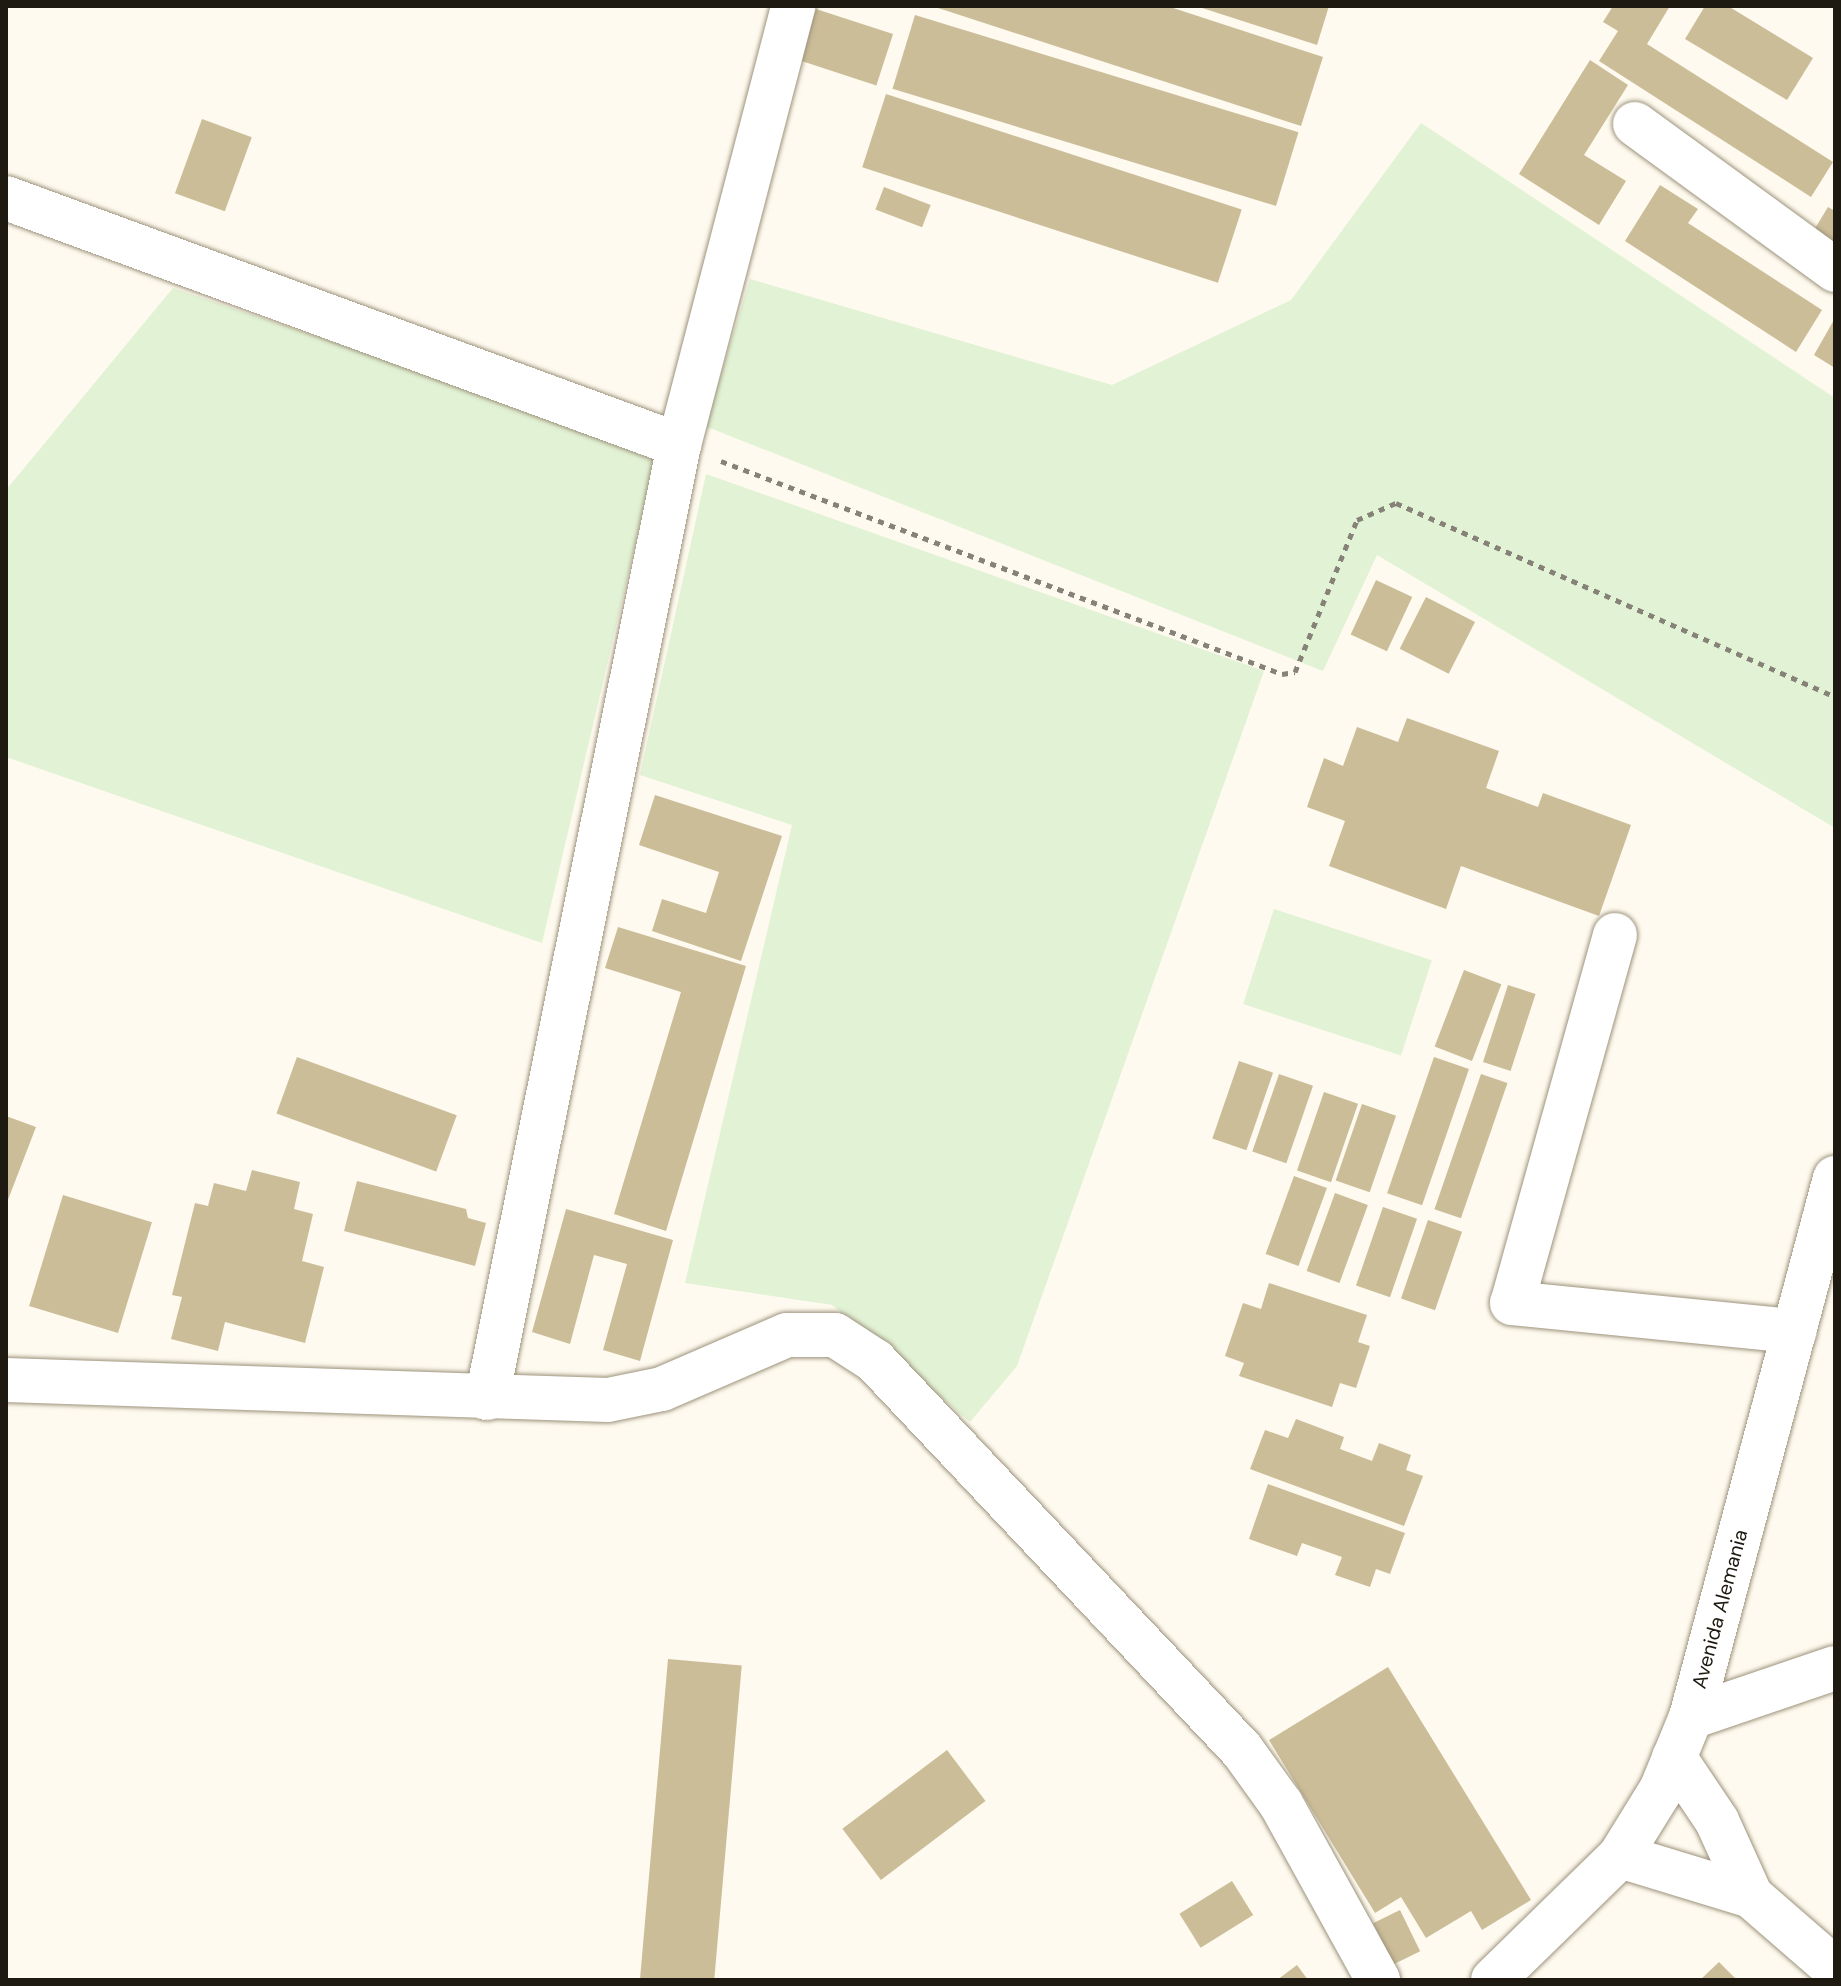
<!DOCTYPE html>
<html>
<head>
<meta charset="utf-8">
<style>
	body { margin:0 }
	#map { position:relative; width:1841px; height:1986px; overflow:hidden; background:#fefaef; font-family:"DM Sans",sans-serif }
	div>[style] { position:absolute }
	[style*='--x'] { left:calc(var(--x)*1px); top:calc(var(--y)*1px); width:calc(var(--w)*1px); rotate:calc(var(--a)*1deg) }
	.green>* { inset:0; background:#e2f2d5; transform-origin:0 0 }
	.building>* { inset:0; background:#ccbd99; transform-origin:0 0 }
	.path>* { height:5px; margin-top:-2.5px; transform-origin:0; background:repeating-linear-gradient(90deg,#868278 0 6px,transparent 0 12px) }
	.roads { filter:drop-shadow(0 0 2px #9d937c) drop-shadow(0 0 2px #9d937c) }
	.minor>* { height:44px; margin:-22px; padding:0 22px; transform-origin:22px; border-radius:22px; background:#fff }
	span { translate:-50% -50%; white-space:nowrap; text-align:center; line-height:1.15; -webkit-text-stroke:6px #fff; paint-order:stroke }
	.street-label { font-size:20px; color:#1e1a11 }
	.frame { position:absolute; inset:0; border:8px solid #1e1a11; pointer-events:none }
</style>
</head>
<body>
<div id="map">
	<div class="green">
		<div style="clip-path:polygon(1421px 123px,1835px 398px,1835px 828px,1377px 555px,1323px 671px,705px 426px,750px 279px,1112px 385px,1291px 300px)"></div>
		<div style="clip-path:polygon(173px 288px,657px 451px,542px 943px,6px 757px,6px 490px)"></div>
		<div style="clip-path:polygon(706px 474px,1264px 671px,1017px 1366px,970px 1422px,832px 1305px,685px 1283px,792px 825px,640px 775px)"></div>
		<div style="left:1274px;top:909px;width:166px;height:100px;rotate:18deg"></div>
	</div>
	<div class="building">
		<div style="clip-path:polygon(1167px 6px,1323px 57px,1301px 126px,935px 7px)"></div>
		<div style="clip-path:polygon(1196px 6px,1329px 6px,1317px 45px)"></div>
		<div style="clip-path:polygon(1613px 6px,1670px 6px,1647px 44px,1833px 162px,1811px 197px,1599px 61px,1618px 31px,1603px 22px)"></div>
		<div style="clip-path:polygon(1705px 6px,1728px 6px,1813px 58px,1787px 100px,1685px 39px)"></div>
		<div style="left:816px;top:9px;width:81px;height:54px;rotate:18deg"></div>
		<div style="left:915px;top:15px;width:401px;height:77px;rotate:17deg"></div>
		<div style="clip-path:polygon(1590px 60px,1628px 85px,1584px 155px,1626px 181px,1599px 225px,1519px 174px)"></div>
		<div style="left:886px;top:94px;width:374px;height:77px;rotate:18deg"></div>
		<div style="left:202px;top:119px;width:53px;height:79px;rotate:20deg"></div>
		<div style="clip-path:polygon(1660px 185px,1698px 209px,1688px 223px,1822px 310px,1796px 352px,1625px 241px)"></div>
		<div style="left:884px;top:187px;width:50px;height:24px;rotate:21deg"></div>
		<div style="clip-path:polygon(1828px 207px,1835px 211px,1835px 264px,1805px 245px)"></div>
		<div style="clip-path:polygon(1835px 318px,1835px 368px,1814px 355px)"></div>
		<div style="left:1376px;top:580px;width:40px;height:60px;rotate:25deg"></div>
		<div style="left:1426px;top:597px;width:55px;height:58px;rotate:27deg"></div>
		<div style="clip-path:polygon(1407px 718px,1499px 751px,1486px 788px,1538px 807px,1543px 793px,1631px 825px,1599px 916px,1461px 866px,1446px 909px,1329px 866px,1345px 821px,1307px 807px,1324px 758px,1343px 766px,1357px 727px,1398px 742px)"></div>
		<div style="clip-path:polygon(655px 795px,782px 836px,741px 961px,652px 931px,662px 899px,706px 913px,719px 872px,639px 845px)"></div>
		<div style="clip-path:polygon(618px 927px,746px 966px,666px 1231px,614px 1214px,681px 992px,605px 968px)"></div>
		<div style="left:1464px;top:970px;width:40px;height:82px;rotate:21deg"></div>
		<div style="left:1508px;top:985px;width:29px;height:81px;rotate:18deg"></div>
		<div style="left:297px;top:1057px;width:170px;height:60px;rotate:20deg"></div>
		<div style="left:1434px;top:1057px;width:37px;height:144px;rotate:19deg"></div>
		<div style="left:1239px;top:1061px;width:36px;height:82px;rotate:19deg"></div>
		<div style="left:1279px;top:1074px;width:36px;height:82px;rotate:19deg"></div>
		<div style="left:1481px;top:1074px;width:28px;height:143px;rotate:19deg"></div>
		<div style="left:1324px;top:1092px;width:36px;height:83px;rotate:19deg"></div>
		<div style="left:1362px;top:1104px;width:36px;height:81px;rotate:19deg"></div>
		<div style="clip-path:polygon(6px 1116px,36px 1127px,6px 1205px)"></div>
		<div style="clip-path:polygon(252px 1170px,300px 1182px,294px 1209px,313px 1214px,302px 1261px,324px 1267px,305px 1343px,225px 1322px,218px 1351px,171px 1339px,182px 1297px,172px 1295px,195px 1203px,208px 1206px,214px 1183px,246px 1191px)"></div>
		<div style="left:1294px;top:1176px;width:35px;height:83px;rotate:20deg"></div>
		<div style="clip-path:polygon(357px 1181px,466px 1209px,468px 1218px,486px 1223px,475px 1266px,344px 1231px)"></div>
		<div style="left:1335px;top:1193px;width:35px;height:83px;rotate:20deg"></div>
		<div style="left:63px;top:1195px;width:93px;height:116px;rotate:17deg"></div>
		<div style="left:1383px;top:1207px;width:36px;height:83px;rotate:19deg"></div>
		<div style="clip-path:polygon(566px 1209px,673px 1240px,640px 1361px,603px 1350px,627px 1264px,594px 1255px,570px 1344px,532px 1332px)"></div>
		<div style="left:1428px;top:1220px;width:36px;height:83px;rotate:19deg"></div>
		<div style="clip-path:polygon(1269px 1283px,1367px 1315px,1358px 1342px,1370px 1346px,1356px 1388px,1340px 1383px,1332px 1407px,1239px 1376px,1244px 1363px,1225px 1356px,1243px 1303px,1261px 1309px)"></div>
		<div style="clip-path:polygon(1296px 1419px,1344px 1437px,1340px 1449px,1372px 1461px,1379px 1443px,1411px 1455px,1406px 1470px,1423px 1476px,1404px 1526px,1250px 1469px,1265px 1430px,1288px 1438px)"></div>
		<div style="clip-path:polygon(1268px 1484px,1405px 1533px,1390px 1574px,1376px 1569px,1370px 1587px,1335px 1575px,1342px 1557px,1302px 1543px,1297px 1556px,1249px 1539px)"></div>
		<div style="left:668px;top:1659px;width:74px;height:322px;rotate:5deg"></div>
		<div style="clip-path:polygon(1388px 1667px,1531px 1900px,1482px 1930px,1471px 1911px,1426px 1938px,1401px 1897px,1375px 1913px,1269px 1740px)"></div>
		<div style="left:947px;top:1750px;width:64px;height:131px;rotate:53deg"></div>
		<div style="left:1232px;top:1881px;width:40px;height:62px;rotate:58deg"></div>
		<div style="left:1400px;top:1910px;width:46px;height:30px;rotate:64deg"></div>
		<div style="clip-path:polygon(1719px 1962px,1737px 1980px,1700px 1980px)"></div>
		<div style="clip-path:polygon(1297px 1965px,1308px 1980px,1277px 1980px)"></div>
	</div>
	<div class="path">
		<div style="--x:721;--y:461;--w:600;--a:20.79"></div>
		<div style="--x:1282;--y:674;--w:13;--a:-9"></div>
		<div style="--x:1295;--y:672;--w:164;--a:-67.8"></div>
		<div style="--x:1357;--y:520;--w:43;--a:-23.6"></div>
		<div style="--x:1396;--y:503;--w:480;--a:23.8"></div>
	</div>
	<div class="roads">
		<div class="minor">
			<div style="--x:1635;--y:124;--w:248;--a:36.1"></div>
			<div style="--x:6;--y:198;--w:717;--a:20.15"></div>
			<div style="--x:1615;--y:935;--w:382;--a:105.6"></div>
			<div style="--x:1512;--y:1303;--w:284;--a:5.7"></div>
			<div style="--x:6;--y:1380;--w:602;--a:1.9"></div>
			<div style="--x:608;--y:1400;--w:55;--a:-11.5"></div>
			<div style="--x:662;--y:1389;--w:136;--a:-23.4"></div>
			<div style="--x:787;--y:1335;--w:48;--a:0"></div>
			<div style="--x:835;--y:1335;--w:48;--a:33"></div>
			<div style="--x:875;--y:1361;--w:535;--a:46.67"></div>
			<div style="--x:1242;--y:1750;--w:67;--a:54.2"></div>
			<div style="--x:1281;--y:1804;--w:201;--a:61.1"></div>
			<div style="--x:487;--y:1398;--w:972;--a:-78.61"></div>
			<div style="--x:679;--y:445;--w:454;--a:-75.4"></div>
			<div style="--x:1691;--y:1717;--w:152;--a:-18.8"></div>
			<div style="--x:1620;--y:1856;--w:137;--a:17"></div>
			<div style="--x:1751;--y:1896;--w:82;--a:-114.4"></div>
			<div style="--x:1717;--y:1821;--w:77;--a:-123.9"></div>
			<div style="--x:1751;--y:1896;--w:111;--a:41"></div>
			<div style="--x:1493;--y:1980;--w:177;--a:-44.3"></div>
			<div style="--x:1620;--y:1856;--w:78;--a:-58.2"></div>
			<div style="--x:1661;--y:1790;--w:79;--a:-67.7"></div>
			<div style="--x:1691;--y:1717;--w:558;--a:-75.04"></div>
		</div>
	</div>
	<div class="street-label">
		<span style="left:1720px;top:1609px;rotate:-75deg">Avenida Alemania</span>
	</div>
	<div class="frame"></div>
</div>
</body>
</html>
